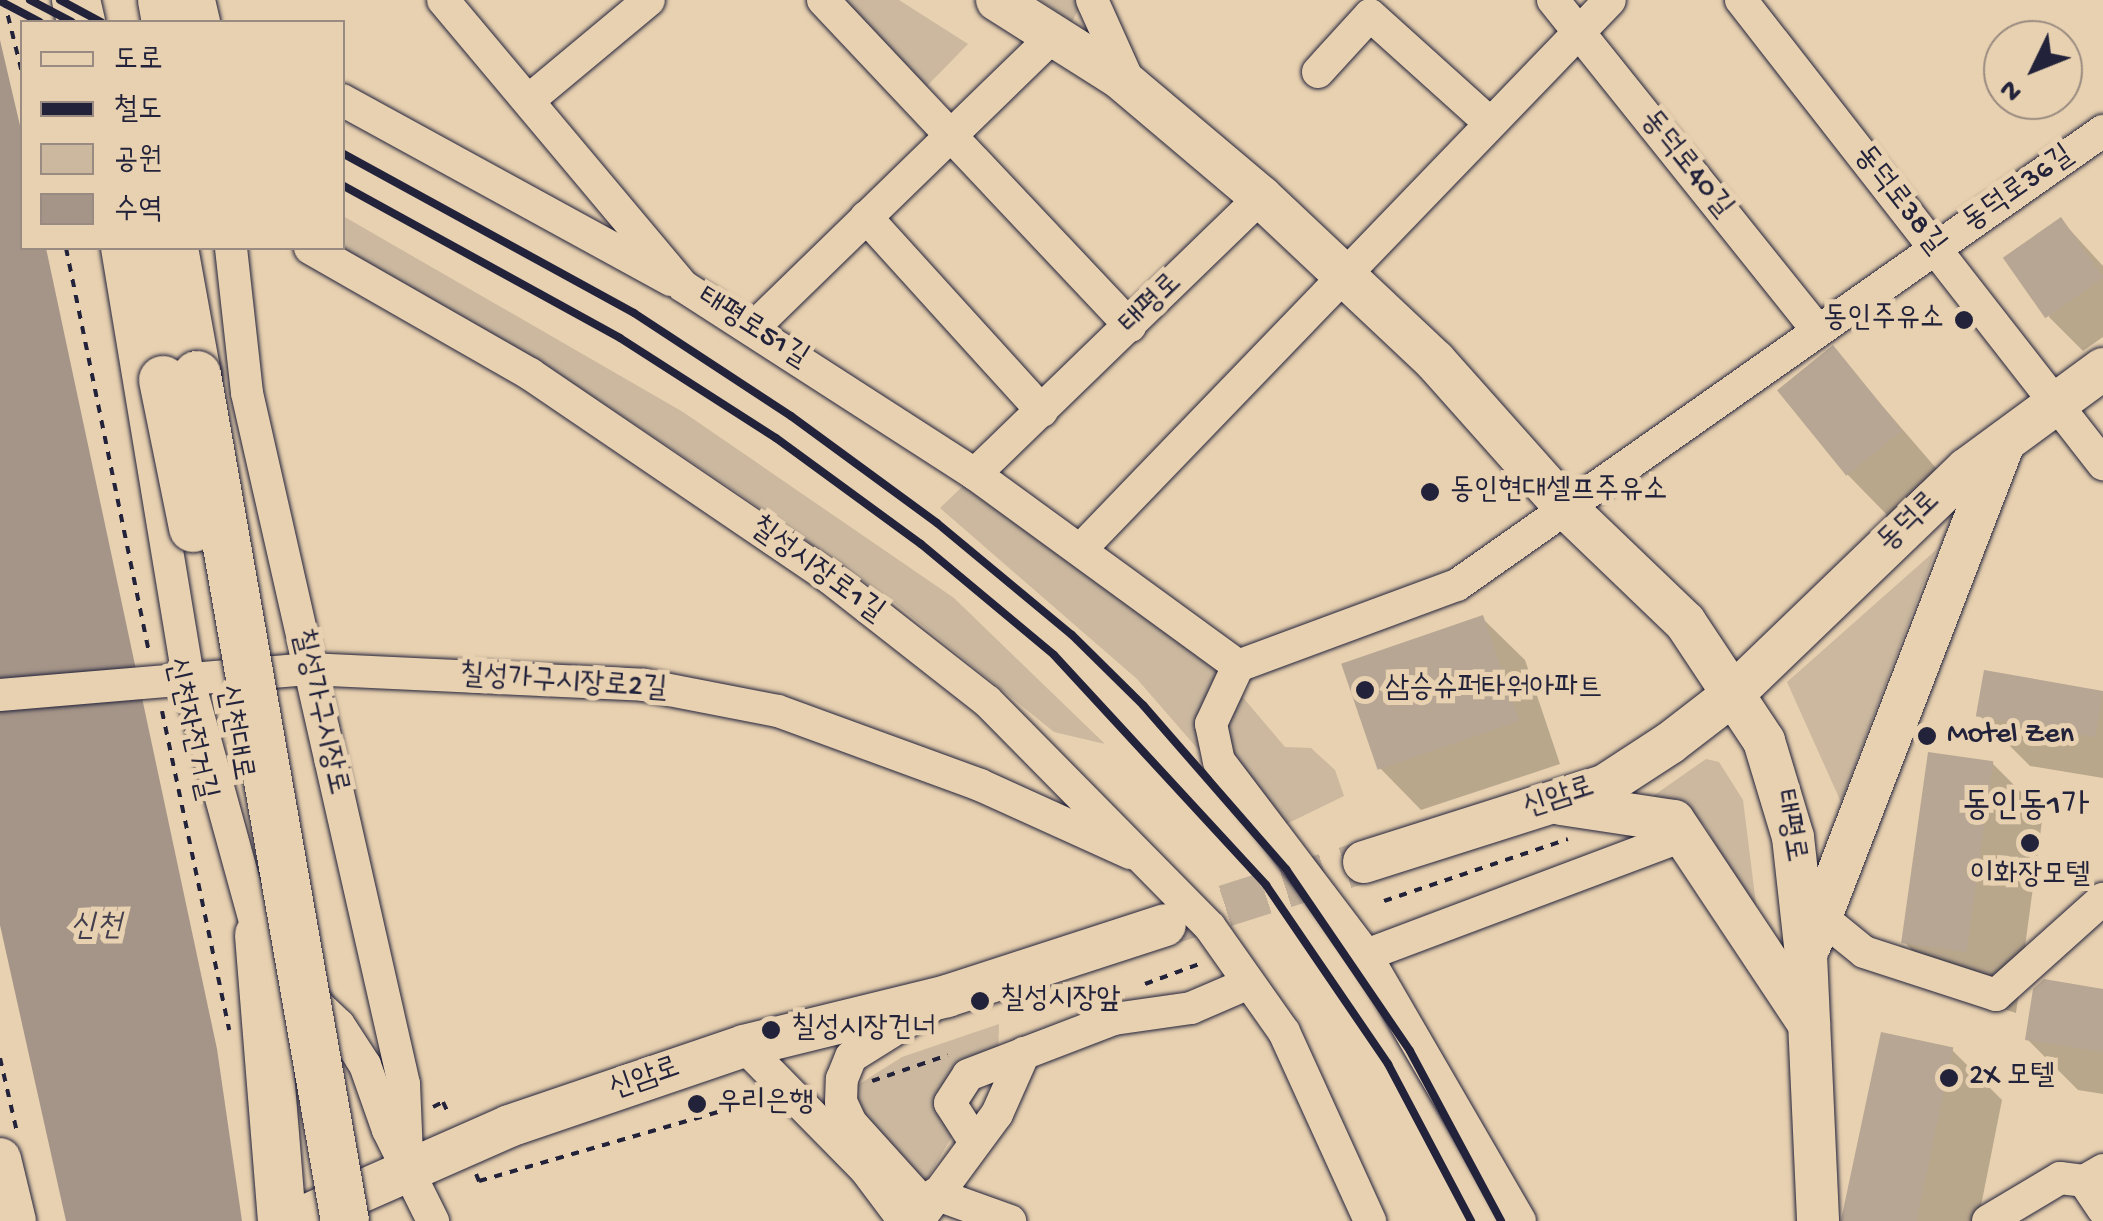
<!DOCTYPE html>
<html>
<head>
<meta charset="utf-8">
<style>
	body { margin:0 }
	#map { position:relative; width:2103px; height:1221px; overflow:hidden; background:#e8d1b0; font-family:"Gochi Hand","Poor Story",sans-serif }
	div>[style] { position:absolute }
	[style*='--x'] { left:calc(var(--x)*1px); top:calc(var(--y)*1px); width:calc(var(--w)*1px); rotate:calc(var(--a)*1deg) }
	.green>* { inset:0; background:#cbb89f }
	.water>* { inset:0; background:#a59588 }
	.shadow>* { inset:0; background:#0003 }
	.building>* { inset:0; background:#b7a693; transform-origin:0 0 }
	.major-tunnel>* { height:42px; margin-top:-21px; transform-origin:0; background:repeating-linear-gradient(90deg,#c0ae99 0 42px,transparent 0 63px) }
	.path>* { height:4px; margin-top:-2px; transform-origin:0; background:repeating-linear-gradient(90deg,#22223b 0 8px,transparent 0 16px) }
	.roads { filter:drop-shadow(0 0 2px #22223b) drop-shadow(0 0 2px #22223b) }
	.minor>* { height:32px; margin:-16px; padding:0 16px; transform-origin:16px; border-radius:16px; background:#e8d1b0 }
	.major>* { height:42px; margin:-21px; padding:0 21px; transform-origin:21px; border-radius:21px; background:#e8d1b0 }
	.highway>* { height:48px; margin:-24px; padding:0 24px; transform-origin:24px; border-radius:24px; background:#e8d1b0 }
	.rail>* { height:8px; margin:-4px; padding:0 4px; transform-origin:4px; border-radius:4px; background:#22223b }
	.bridges { filter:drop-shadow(0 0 2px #22223b) drop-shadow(0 0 2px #22223b) }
	.highway-bridge>* { height:48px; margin:-24px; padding:0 24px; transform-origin:24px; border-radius:24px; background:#e8d1b0 }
	.dots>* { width:28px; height:28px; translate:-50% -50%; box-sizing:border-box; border:5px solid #e8d1b0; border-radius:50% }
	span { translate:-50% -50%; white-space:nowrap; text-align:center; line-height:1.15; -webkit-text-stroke:10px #e8d1b0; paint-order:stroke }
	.street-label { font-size:30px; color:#22223b }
	.poi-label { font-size:30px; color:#22223b }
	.right { translate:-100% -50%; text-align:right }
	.left { translate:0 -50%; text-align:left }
	.water-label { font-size:32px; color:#433f4e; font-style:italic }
	.quarter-label { font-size:35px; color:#22223b }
	.legend { position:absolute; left:20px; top:20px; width:325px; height:230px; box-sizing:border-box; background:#e8d1b0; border:2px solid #998b81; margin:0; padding:12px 18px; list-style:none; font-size:30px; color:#22223b }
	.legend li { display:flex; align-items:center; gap:20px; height:50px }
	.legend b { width:50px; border:2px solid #998b81 }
	.north { position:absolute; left:1983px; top:20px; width:100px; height:100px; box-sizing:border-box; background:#e8d1b0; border:2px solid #998b81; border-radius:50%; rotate:227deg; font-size:28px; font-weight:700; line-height:40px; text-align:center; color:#22223b }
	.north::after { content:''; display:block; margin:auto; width:35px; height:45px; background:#22223b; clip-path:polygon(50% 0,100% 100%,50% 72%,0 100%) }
</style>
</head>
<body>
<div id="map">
	<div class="green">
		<div style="clip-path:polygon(842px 0,899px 0,968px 44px,925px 88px)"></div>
		<div style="clip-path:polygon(1040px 0,1076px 0,1080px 6px,1072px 22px)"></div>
		<div style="clip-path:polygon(343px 216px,683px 412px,954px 598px,1105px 744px,1054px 732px,896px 604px,740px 494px,539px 361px,335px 248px,342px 248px)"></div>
		<div style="clip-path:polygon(963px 486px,1218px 668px,1285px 747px,1311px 748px,1335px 770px,1344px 796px,1270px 832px,1137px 679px,940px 508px)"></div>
		<div style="clip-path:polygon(1936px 550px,1841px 802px,1787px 682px)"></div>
		<div style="clip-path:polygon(1706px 759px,1719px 762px,1743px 800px,1758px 920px,1705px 826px,1680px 802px,1653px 796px)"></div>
		<div style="clip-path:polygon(999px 1024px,998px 1058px,917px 1196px,864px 1120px,853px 1088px,902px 1057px)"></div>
	</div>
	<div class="water">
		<div style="clip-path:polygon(0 40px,22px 134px,22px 248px,46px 248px,217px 1049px,242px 1221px,66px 1221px,0 925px)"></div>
	</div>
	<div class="shadow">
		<div style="clip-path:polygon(2061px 220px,2103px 266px,2103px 337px,2083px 351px,2049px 317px)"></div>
		<div style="clip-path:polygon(1833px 349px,1942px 475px,1889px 517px,1847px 474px)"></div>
		<div style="clip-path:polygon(1482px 618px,1525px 660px,1560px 764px,1421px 810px,1379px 767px)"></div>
		<div style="clip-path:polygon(2103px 693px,2103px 778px,2030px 766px,1979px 715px)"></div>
		<div style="clip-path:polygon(1992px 763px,2043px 814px,2016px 1013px,1956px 994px,1905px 943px)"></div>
		<div style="clip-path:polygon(2103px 992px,2103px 1094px,2078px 1090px,2027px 1039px)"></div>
		<div style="clip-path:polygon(1951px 1049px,2002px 1100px,1978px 1221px,1845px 1221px)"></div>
	</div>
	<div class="building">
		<div style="left:2061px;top:217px;width:74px;height:71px;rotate:55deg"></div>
		<div style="left:1833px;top:345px;width:110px;height:72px;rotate:51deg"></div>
		<div style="left:1483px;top:615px;width:112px;height:150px;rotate:71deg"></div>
		<div style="left:1984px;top:670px;width:121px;height:47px;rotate:10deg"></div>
		<div style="left:1928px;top:752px;width:66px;height:193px;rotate:8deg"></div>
		<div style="clip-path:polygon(2044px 979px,2103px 989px,2103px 1052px,2025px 1040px,2033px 989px)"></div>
		<div style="left:1881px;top:1032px;width:74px;height:193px;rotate:12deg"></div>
	</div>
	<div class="major-tunnel">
		<div style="--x:1165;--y:925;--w:209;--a:-17.6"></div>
	</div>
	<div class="path">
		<div style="--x:4;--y:0;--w:75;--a:76.1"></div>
		<div style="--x:66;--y:248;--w:413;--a:78.4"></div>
		<div style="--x:162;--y:711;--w:326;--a:78.1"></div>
		<div style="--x:1384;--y:901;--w:194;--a:-18.6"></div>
		<div style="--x:1145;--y:984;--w:61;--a:-20.2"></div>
		<div style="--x:0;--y:1058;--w:76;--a:77.1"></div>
		<div style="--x:872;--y:1081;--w:80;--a:-18.9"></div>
		<div style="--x:433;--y:1107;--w:11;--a:-27"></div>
		<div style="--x:443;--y:1102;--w:14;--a:65"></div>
		<div style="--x:476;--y:1174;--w:8;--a:67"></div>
		<div style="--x:479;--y:1181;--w:292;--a:-16.1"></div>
	</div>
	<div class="roads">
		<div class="minor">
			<div style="--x:199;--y:0;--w:23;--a:77"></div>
			<div style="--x:443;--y:0;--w:373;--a:50"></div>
			<div style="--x:683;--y:286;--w:347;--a:32.8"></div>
			<div style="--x:975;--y:474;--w:326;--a:36.1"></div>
			<div style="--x:823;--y:0;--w:448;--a:46.7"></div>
			<div style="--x:1092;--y:0;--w:98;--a:65.8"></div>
			<div style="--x:1553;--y:0;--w:423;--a:51.3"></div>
			<div style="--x:1741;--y:0;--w:589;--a:52.04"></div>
			<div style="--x:1318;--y:72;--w:77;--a:-47.6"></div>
			<div style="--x:1370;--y:15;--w:160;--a:42"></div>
			<div style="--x:342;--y:100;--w:375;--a:28.7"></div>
			<div style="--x:529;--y:100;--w:156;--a:-39.8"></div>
			<div style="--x:866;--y:217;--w:262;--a:47.8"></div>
			<div style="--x:117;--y:248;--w:436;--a:80.6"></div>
			<div style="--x:188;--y:678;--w:267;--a:74.6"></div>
			<div style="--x:259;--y:935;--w:20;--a:53"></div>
			<div style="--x:231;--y:248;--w:146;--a:83.7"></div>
			<div style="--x:247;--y:393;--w:709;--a:77.2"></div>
			<div style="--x:404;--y:1084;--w:72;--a:87.6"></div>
			<div style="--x:310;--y:248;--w:254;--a:29.8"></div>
			<div style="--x:530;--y:374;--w:363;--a:34.2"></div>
			<div style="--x:830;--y:578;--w:199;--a:38.1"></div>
			<div style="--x:987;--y:701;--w:317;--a:45.4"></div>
			<div style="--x:1210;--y:927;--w:128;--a:54.8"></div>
			<div style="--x:1284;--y:1032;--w:208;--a:65.5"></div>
			<div style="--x:753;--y:328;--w:419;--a:-44.2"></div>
			<div style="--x:975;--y:474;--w:398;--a:-44.1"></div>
			<div style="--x:1081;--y:549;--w:762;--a:-46.06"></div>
			<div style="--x:1238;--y:666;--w:233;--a:-20.3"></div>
			<div style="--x:1457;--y:585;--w:790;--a:-35.1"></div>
			<div style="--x:1238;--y:666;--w:64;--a:115"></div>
			<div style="--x:1211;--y:724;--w:38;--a:78"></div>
			<div style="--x:1219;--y:761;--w:243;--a:52.8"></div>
			<div style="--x:0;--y:695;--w:309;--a:-4.8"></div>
			<div style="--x:308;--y:669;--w:336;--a:2.7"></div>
			<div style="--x:644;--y:685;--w:136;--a:11"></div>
			<div style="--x:778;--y:711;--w:215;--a:20.1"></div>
			<div style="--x:980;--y:785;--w:165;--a:24.4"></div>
			<div style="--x:1821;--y:917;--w:55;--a:39.1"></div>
			<div style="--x:1864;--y:952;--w:139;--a:18"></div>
			<div style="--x:1996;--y:995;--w:144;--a:-41.9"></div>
			<div style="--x:301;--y:989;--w:52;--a:43.5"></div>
			<div style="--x:339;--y:1025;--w:48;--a:57"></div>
			<div style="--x:365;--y:1065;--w:69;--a:70.5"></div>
			<div style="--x:388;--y:1130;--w:102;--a:63.7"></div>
			<div style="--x:744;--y:1046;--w:173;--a:45.5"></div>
			<div style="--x:865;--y:1169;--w:65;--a:53.1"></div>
			<div style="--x:975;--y:1142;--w:46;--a:-122.7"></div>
			<div style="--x:950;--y:1103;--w:33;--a:-57"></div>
			<div style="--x:968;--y:1075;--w:156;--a:-21"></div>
			<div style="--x:1114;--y:1019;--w:78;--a:-8.1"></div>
			<div style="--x:1191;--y:1008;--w:63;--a:-23.3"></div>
			<div style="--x:2084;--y:1181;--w:34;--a:56"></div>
			<div style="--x:935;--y:1194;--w:80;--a:19.8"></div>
			<div style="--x:913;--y:1221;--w:25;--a:-81"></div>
			<div style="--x:917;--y:1196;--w:98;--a:-132.1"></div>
			<div style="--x:851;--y:1123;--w:23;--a:-115"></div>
			<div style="--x:841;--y:1102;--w:23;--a:-88"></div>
			<div style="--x:842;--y:1079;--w:24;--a:-68"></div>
			<div style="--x:851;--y:1057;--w:92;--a:-32.1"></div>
			<div style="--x:918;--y:1221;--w:133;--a:-53.6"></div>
			<div style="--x:997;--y:1114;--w:67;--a:-66.1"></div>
			<div style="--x:1520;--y:1221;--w:307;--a:-120.1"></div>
			<div style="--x:1366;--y:955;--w:339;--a:-20.6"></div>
			<div style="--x:1988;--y:1221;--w:84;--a:-30.8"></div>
			<div style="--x:2060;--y:1178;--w:24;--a:7"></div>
			<div style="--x:2084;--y:1181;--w:22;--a:-30"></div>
		</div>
		<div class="major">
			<div style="--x:997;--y:0;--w:144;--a:32.3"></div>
			<div style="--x:1119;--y:77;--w:186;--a:40.2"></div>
			<div style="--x:1261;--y:197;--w:239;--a:43.3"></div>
			<div style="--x:1435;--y:361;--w:197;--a:48.3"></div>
			<div style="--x:1566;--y:508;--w:165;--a:43.8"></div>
			<div style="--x:1685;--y:622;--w:143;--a:56.4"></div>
			<div style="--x:1764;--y:741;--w:100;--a:73.2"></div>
			<div style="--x:1793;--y:837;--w:119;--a:83.7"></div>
			<div style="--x:1806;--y:955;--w:266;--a:87.4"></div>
			<div style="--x:1561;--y:804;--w:114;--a:8.6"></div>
			<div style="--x:1674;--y:821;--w:244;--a:56.4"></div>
			<div style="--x:1364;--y:862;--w:252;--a:-17.6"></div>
			<div style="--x:1604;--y:786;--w:79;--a:-33.1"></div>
			<div style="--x:1670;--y:743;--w:78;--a:-37.7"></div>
			<div style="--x:1732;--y:695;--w:326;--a:-43.9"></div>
			<div style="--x:1967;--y:469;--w:169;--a:-36.3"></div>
			<div style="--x:1810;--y:945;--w:533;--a:-68.88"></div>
			<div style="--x:0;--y:1159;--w:64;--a:76.4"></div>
			<div style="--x:294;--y:1221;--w:235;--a:-23.8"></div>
			<div style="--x:509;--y:1126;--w:248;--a:-18.8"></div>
			<div style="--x:744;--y:1046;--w:209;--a:-13.8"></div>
			<div style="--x:947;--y:996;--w:229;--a:-18"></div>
		</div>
		<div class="highway">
			<div style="--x:76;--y:0;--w:23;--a:77"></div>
			<div style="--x:162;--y:0;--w:22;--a:80"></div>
			<div style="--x:140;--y:248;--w:134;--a:80.1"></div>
			<div style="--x:174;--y:248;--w:129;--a:79.7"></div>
			<div style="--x:259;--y:935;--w:287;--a:85.4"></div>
		</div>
	</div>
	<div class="rail">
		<div style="--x:30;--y:0;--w:47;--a:27.6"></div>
		<div style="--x:60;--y:0;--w:47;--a:28.2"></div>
		<div style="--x:0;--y:1;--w:45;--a:27.7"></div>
		<div style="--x:342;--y:153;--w:333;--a:28.7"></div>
		<div style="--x:634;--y:313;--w:188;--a:33.3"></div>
		<div style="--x:791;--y:416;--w:181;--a:36.2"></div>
		<div style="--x:937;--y:523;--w:175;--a:39.7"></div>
		<div style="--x:1072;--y:635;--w:100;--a:44.6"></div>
		<div style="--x:1143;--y:705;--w:218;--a:48.9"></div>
		<div style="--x:1286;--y:869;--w:220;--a:55.7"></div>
		<div style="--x:1410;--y:1051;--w:193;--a:61.8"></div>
		<div style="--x:342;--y:185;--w:317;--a:28.8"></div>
		<div style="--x:620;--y:338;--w:185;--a:32.7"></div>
		<div style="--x:776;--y:438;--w:180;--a:36.2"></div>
		<div style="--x:921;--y:544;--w:173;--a:39.8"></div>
		<div style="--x:1054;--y:655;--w:313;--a:47.3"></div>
		<div style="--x:1266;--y:885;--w:217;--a:55.7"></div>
		<div style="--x:1388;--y:1064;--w:178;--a:62.1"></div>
	</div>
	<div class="bridges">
		<div class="highway-bridge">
			<div style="--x:197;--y:375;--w:859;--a:80.08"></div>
			<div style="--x:163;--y:380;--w:151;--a:78.5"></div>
		</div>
	</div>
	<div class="dots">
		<div style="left:1964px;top:320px;background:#22223b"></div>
		<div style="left:1430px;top:492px;background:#22223b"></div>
		<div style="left:1365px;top:690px;background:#22223b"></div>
		<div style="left:1927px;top:736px;background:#22223b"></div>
		<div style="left:2030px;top:843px;background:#22223b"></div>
		<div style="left:980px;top:1001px;background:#22223b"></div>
		<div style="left:771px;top:1030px;background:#22223b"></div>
		<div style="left:1949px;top:1078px;background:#22223b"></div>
		<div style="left:697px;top:1104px;background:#22223b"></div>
	</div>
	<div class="street-label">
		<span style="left:1685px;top:165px;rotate:51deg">동덕로40길</span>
		<span style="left:2019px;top:190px;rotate:-35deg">동덕로36길</span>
		<span style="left:1898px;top:201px;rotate:52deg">동덕로38길</span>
		<span style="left:1152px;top:305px;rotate:-44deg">태평로</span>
		<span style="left:752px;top:329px;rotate:32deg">태평로51길</span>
		<span style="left:1910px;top:523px;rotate:-44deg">동덕로</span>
		<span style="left:816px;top:571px;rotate:36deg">칠성시장로1길</span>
		<span style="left:563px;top:684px;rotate:4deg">칠성가구시장로2길</span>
		<span style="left:318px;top:712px;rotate:77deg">칠성가구시장로</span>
		<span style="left:189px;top:729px;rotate:77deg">신천자전거길</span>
		<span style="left:233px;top:733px;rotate:80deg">신천대로</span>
		<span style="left:1559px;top:799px;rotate:-18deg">신암로</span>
		<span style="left:1788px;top:826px;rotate:80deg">태평로</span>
		<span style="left:645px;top:1080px;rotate:-19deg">신암로</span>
	</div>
	<div class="poi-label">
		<span class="right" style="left:1944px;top:320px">동인주유소</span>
		<span class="left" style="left:1450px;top:492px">동인현대셀프주유소</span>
		<span class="left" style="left:1385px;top:690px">삼승슈퍼타워아파트</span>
		<span class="left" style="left:1947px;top:736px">Motel Zen</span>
		<span style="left:2030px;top:877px">이화장모텔</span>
		<span class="left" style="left:1000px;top:1001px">칠성시장앞</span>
		<span class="left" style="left:791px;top:1030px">칠성시장건너</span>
		<span class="left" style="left:1969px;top:1078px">2X 모텔</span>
		<span class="left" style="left:717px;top:1104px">우리은행</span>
	</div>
	<div class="water-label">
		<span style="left:96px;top:928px">신천</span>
	</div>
	<div class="quarter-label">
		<span style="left:2026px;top:808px">동인동1가</span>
	</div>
	<ul class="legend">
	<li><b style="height:12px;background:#e8d1b0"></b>도로</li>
	<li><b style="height:12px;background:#22223b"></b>철도</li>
	<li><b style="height:28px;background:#cbb89f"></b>공원</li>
	<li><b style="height:28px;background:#a59588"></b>수역</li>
	</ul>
	<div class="north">N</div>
</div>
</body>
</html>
